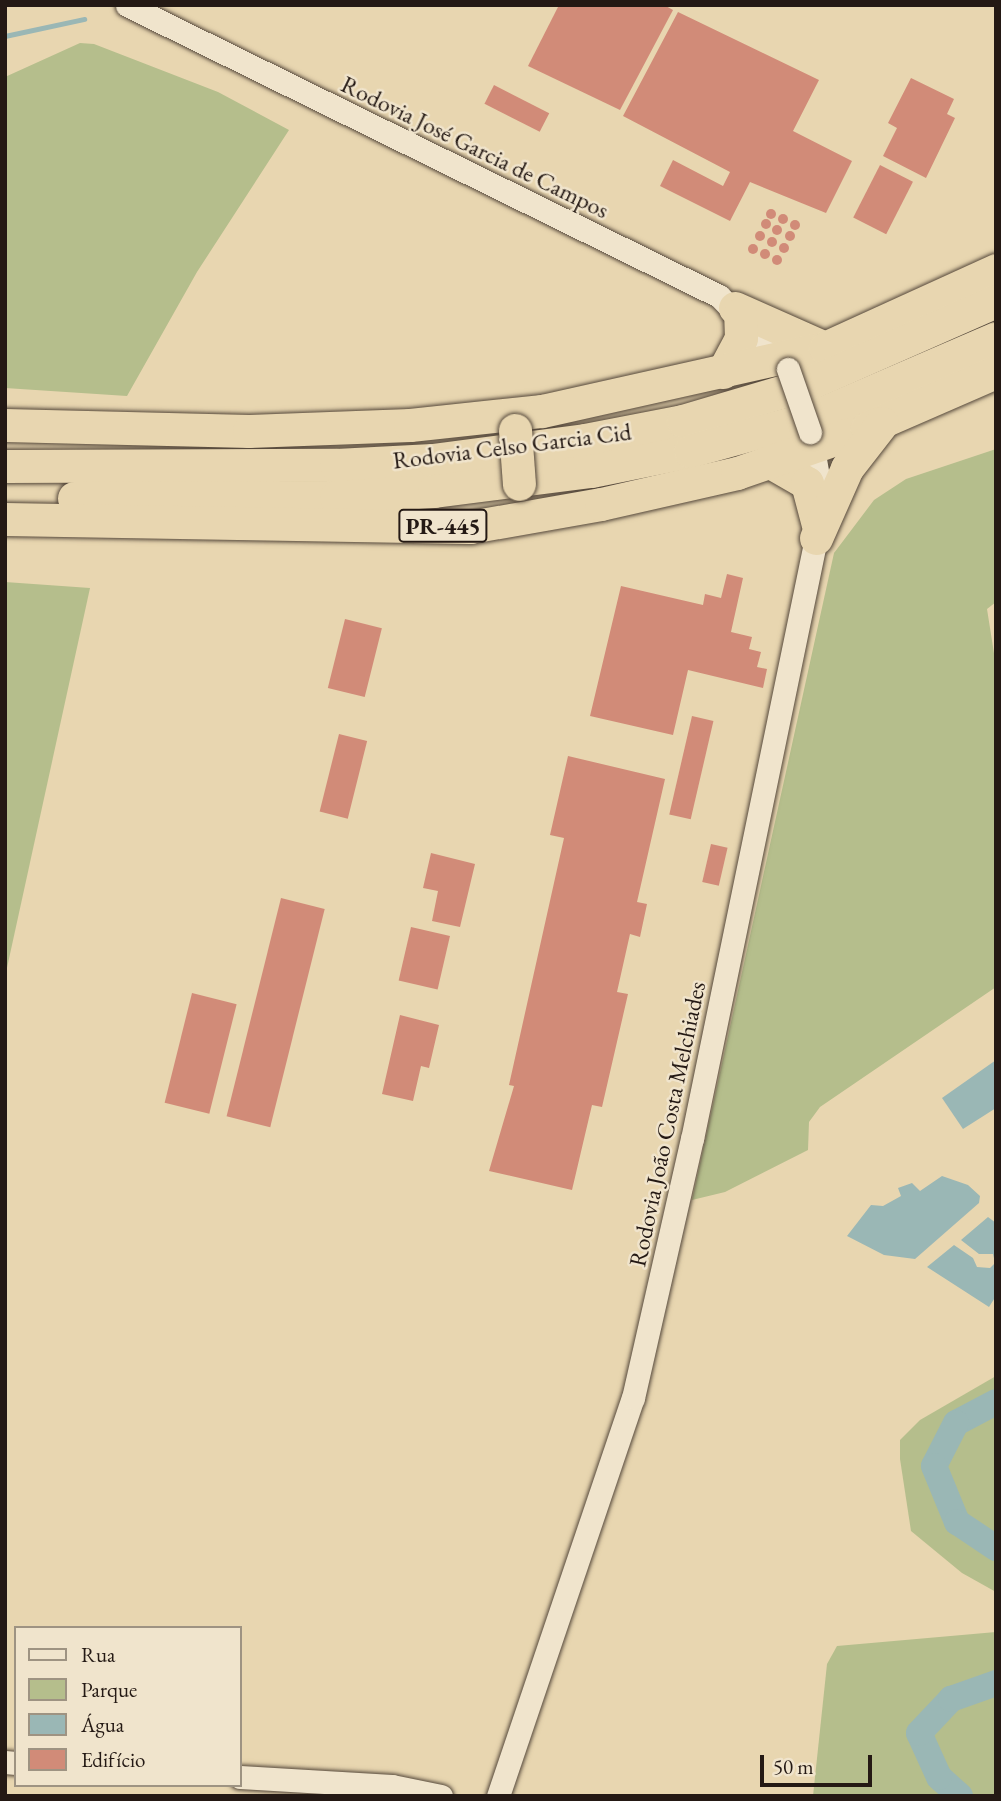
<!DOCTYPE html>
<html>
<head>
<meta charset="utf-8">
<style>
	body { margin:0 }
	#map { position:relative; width:1001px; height:1801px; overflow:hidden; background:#e8d6b0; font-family:"EB Garamond",serif }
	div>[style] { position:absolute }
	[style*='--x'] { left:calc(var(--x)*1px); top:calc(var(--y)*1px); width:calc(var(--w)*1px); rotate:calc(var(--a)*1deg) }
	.green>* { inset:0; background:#b5be8c }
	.water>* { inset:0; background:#9ab7b5 }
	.stream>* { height:4.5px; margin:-2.25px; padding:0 2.25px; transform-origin:2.25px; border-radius:2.25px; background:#9ab7b5 }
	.river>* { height:26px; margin:-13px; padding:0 13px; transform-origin:13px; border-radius:13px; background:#9ab7b5 }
	.building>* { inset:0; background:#d18b78; transform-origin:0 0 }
	.round { border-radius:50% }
	.roads { filter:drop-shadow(0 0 2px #55483b) drop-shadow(0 0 2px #55483b) }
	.minor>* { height:23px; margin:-11.5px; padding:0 11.5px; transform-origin:11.5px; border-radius:11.5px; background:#f0e4cc }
	.highway>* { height:33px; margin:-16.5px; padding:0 16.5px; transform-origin:16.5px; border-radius:16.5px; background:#e8d6b0 }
	.bridges { filter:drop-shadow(0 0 2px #55483b) drop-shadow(0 0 2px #55483b) }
	.minor-bridge>* { height:23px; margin:-11.5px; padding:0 11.5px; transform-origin:11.5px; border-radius:11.5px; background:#f0e4cc }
	.highway-bridge>* { height:33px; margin:-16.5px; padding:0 16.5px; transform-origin:16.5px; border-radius:16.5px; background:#e8d6b0 }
	span { translate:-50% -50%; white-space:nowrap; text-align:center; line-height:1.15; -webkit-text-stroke:5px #f0e4cc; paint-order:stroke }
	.shield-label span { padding:2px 5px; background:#f0e4cc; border:2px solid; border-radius:5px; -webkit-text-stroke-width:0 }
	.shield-label { font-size:23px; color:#241914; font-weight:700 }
	.street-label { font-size:24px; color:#241914 }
	.frame { position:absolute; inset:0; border:7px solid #241914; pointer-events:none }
	.legend { position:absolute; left:14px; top:1626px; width:228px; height:161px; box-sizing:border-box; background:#f0e4cc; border:2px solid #9e9382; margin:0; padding:9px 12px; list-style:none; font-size:21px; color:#241914 }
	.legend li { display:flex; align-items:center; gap:14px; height:35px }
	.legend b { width:35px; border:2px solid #9e9382 }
	.scale { position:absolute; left:760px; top:1755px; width:112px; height:32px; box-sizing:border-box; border:4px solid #241914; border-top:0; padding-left:9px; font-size:21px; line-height:24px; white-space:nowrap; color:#241914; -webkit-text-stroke:5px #f0e4cc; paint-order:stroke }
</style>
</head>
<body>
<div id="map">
	<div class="green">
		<div style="clip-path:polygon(80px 43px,94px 44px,218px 92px,289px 130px,197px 272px,127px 396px,5px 388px,5px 77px)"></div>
		<div style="clip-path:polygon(996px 449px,996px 602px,987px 609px,996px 666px,996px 987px,820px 1107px,809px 1122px,808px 1150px,725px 1192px,692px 1200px,834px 553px,874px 500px,906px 479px)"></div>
		<div style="clip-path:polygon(5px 582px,90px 588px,5px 977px)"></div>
		<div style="clip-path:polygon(996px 1376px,996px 1592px,962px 1573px,911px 1531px,900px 1459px,900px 1440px,920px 1420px)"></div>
		<div style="clip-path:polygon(996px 1632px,996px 1796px,813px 1796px,827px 1664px,837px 1646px)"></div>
	</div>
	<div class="water">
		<div style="clip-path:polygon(996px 1060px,996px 1108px,963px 1129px,942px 1098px)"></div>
		<div style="clip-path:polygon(942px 1176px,968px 1185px,980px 1196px,979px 1203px,915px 1259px,884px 1255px,847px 1236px,871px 1205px,883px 1206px,901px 1196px,898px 1188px,912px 1183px,920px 1191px)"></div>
		<div style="clip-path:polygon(988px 1217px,996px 1223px,996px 1296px,989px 1307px,927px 1267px,954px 1245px,973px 1258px,977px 1267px,990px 1268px,995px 1263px,993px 1254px,979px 1254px,961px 1240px)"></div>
	</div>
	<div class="stream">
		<div style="--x:5;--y:36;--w:81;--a:-12.1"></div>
	</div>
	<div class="river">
		<div style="--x:996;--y:1402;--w:45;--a:152.3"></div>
		<div style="--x:956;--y:1423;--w:48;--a:117.1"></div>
		<div style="--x:934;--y:1466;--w:61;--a:67.7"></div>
		<div style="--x:957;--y:1522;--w:47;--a:33.7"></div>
		<div style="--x:960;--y:1796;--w:28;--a:-138"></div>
		<div style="--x:939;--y:1777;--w:48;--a:-114.4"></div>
		<div style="--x:919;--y:1733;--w:47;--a:-46.7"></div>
		<div style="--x:951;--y:1699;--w:48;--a:-19.6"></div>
	</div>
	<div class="building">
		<div style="clip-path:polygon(559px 5px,664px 5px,673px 10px,620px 110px,528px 66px)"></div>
		<div style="clip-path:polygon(678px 12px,819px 80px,793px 131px,852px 161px,826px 213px,750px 182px,730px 221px,660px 186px,673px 160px,723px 186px,730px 172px,623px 116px)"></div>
		<div style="clip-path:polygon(911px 78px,954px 99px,947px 114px,955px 118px,926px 178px,883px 156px,897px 128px,888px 123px)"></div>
		<div style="left:494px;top:85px;width:62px;height:21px;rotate:27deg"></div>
		<div style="left:880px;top:165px;width:37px;height:59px;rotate:27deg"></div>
		<div class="round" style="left:766px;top:209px;width:10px;height:10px"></div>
		<div class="round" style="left:778px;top:214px;width:10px;height:10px"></div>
		<div class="round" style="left:761px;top:219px;width:10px;height:10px"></div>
		<div class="round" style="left:790px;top:220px;width:10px;height:10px"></div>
		<div class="round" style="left:772px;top:225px;width:10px;height:10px"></div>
		<div class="round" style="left:755px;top:231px;width:10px;height:10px"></div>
		<div class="round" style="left:785px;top:231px;width:10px;height:10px"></div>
		<div class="round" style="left:767px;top:237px;width:10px;height:10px"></div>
		<div class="round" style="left:779px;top:243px;width:10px;height:10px"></div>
		<div class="round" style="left:748px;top:244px;width:10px;height:10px"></div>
		<div class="round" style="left:760px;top:249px;width:10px;height:10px"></div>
		<div class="round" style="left:772px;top:255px;width:10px;height:10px"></div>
		<div style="clip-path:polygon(727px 574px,743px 578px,731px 632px,752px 637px,749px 649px,761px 652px,757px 667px,767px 669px,763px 688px,688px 670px,673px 735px,590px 716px,621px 586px,703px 605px,705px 594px,721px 598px)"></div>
		<div style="left:345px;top:619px;width:38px;height:71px;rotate:14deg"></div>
		<div style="left:692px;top:716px;width:22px;height:101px;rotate:13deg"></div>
		<div style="left:339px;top:734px;width:29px;height:80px;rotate:14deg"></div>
		<div style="clip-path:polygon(568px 756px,665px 779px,637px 902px,647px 904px,640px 937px,630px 934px,617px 992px,628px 994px,602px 1107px,592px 1105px,572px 1190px,489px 1171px,514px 1086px,509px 1085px,564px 838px,550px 835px)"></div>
		<div style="left:711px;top:844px;width:17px;height:39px;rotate:13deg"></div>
		<div style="clip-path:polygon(431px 853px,475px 864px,460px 927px,432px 921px,438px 891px,423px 888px)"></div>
		<div style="left:281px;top:898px;width:45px;height:225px;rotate:14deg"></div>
		<div style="left:411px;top:927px;width:40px;height:55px;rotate:13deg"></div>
		<div style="left:192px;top:993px;width:46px;height:113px;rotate:14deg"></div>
		<div style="clip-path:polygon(400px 1015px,439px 1025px,429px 1068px,421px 1066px,413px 1101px,382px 1094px)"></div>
	</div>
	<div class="roads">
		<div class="minor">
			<div style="--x:127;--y:5;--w:660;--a:26.18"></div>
			<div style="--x:719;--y:296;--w:96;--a:45.8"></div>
			<div style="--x:5;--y:1762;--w:11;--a:5"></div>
			<div style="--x:240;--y:1777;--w:152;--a:3.4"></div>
			<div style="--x:392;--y:1786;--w:50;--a:11.5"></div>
			<div style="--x:498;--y:1796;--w:420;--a:-71.3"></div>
			<div style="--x:633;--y:1398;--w:266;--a:-77.2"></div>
			<div style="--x:692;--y:1139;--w:648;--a:-78.34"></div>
			<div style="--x:823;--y:504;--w:73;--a:-100.2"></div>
		</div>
		<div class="highway">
			<div style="--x:735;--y:308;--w:98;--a:24"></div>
			<div style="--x:723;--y:372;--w:38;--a:-62"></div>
			<div style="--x:741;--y:338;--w:24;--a:-92"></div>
			<div style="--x:5;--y:425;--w:244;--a:1.4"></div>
			<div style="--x:249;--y:431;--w:161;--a:-2.1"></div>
			<div style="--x:410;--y:425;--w:133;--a:-6.1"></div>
			<div style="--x:542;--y:411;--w:290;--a:-12.6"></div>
			<div style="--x:825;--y:348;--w:188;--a:-24.5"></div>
			<div style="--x:772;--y:463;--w:40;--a:29.7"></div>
			<div style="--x:807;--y:483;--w:43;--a:75.3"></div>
			<div style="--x:5;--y:466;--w:331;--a:-0.2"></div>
			<div style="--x:336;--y:465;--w:96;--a:-3"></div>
			<div style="--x:432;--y:460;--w:154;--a:-7.4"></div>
			<div style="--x:585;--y:440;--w:100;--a:-11"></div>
			<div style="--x:683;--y:421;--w:130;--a:-16.5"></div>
			<div style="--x:808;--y:384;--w:206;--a:-23.8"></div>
			<div style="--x:74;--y:498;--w:262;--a:-0.2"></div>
			<div style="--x:336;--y:497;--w:98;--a:-3.5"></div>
			<div style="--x:434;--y:491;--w:158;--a:-7.3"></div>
			<div style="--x:591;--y:471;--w:101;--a:-11.4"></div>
			<div style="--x:690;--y:451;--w:128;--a:-15.5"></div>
			<div style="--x:813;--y:417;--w:199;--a:-23.3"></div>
			<div style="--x:5;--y:519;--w:465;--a:1"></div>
			<div style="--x:470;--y:527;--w:133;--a:-10"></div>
			<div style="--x:601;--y:504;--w:139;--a:-12.8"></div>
			<div style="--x:737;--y:473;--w:138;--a:-19.1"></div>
			<div style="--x:867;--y:428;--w:141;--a:-23.5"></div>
			<div style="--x:816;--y:538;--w:77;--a:-66.1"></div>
			<div style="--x:847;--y:468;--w:57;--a:-52.1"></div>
		</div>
	</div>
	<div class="bridges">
		<div class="minor-bridge">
			<div style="--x:788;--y:369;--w:67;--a:70.8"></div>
		</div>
		<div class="highway-bridge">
			<div style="--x:515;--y:430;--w:54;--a:85.8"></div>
		</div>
	</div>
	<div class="shield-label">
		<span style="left:443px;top:526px">PR-445</span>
	</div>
	<div class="street-label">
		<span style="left:475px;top:147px;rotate:26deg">Rodovia José Garcia de Campos</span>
		<span style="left:512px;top:446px;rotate:-7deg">Rodovia Celso Garcia Cid</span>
		<span style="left:667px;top:1124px;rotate:-78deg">Rodovia João Costa Melchiades</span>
	</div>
	<div class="frame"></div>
	<ul class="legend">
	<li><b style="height:9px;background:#f0e4cc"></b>Rua</li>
	<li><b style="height:19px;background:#b5be8c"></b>Parque</li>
	<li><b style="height:19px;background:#9ab7b5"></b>Água</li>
	<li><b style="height:19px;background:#d18b78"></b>Edifício</li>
	</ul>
	<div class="scale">50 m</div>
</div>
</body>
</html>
